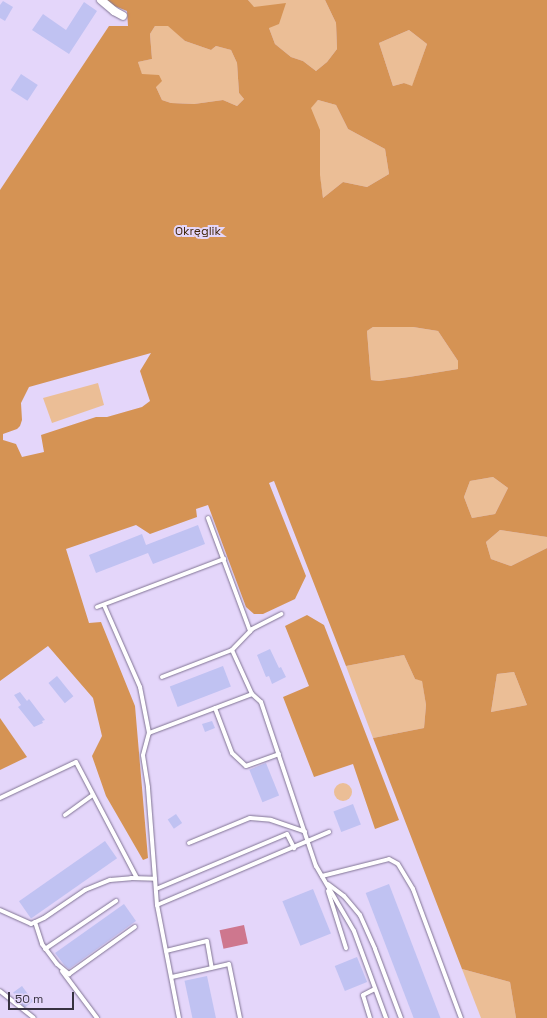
<!DOCTYPE html>
<html>
<head>
<meta charset="utf-8">
<style>
	body { margin:0 }
	#map { position:relative; width:547px; height:1018px; overflow:hidden; background:#e4d6fa; font-family:"Space Grotesk",sans-serif }
	div>[style] { position:absolute }
	[style*='--x'] { left:calc(var(--x)*1px); top:calc(var(--y)*1px); width:calc(var(--w)*1px); rotate:calc(var(--a)*1deg) }
	.green>* { inset:0; background:#ebbe96 }
	.round { border-radius:50% }
	.forest>* { inset:0; background:#d59354 }
	.water>* { inset:0; background:#ce778e; transform-origin:0 0 }
	.building>* { inset:0; background:#c0c2f2; transform-origin:0 0 }
	.roads { filter:drop-shadow(0 0 1px #817494) drop-shadow(0 0 1px #817494) }
	.service>* { height:4px; margin:-2px; padding:0 2px; transform-origin:2px; border-radius:2px; background:#fff }
	.minor>* { height:8px; margin:-4px; padding:0 4px; transform-origin:4px; border-radius:4px; background:#fff }
	span { translate:-50% -50%; white-space:nowrap; text-align:center; line-height:1.15; -webkit-text-stroke:4px #e4d6fa; paint-order:stroke }
	.park-label { font-size:12px; color:#3d2307 }
	.scale { position:absolute; left:8px; top:992px; width:66px; height:18px; box-sizing:border-box; border:2px solid #373240; border-top:0; padding-left:5px; font-size:12px; line-height:14px; white-space:nowrap; color:#373240; -webkit-text-stroke:3px #e4d6fa; paint-order:stroke }
</style>
</head>
<body>
<div id="map">
	<div class="green">
		<div style="clip-path:polygon(248px 0,325px 0,336px 23px,337px 49px,327px 62px,316px 71px,303px 61px,291px 57px,275px 44px,269px 28px)"></div>
		<div style="clip-path:polygon(168px 25px,185px 41px,211px 50px,216px 46px,231px 50px,237px 63px,239px 93px,244px 99px,237px 106px,223px 100px,194px 104px,171px 103px,162px 100px,156px 87px,142px 75px,138px 62px,152px 59px,150px 34px,155px 26px)"></div>
		<div style="clip-path:polygon(409px 30px,427px 44px,412px 87px,404px 83px,393px 86px,379px 43px)"></div>
		<div style="clip-path:polygon(318px 100px,336px 105px,348px 129px,385px 149px,389px 174px,367px 187px,343px 182px,323px 198px,310px 108px)"></div>
		<div style="clip-path:polygon(373px 327px,413px 327px,438px 331px,458px 361px,458px 369px,409px 377px,379px 381px,371px 380px,367px 331px)"></div>
		<div style="clip-path:polygon(98px 383px,104px 405px,52px 423px,43px 398px)"></div>
		<div style="clip-path:polygon(493px 477px,508px 488px,495px 514px,472px 518px,464px 497px,470px 481px)"></div>
		<div style="clip-path:polygon(500px 530px,547px 537px,547px 548px,511px 566px,491px 559px,486px 542px)"></div>
		<div style="clip-path:polygon(404px 655px,415px 679px,422px 680px,426px 705px,424px 728px,373px 738px,346px 666px)"></div>
		<div style="clip-path:polygon(514px 672px,527px 705px,491px 712px,497px 674px)"></div>
		<div class="round" style="left:334px;top:783px;width:18px;height:18px"></div>
		<div style="clip-path:polygon(462px 969px,510px 982px,516px 1018px,481px 1018px)"></div>
	</div>
	<div class="forest">
		<div style="clip-path:polygon(evenodd,106px 0,248px 0,254px 7px,286px 3px,279px 24px,269px 28px,275px 44px,291px 57px,303px 61px,316px 71px,327px 62px,337px 49px,336px 23px,325px 0,547px 0,547px 537px,500px 530px,486px 542px,491px 559px,511px 566px,547px 548px,547px 1018px,516px 1018px,510px 982px,462px 969px,373px 738px,424px 728px,426px 705px,422px 681px,415px 679px,404px 655px,346px 666px,274px 481px,269px 483px,306px 576px,295px 599px,263px 614px,254px 614px,246px 607px,208px 505px,196px 509px,197px 517px,150px 534px,136px 525px,66px 549px,89px 623px,101px 622px,135px 706px,148px 858px,143px 860px,106px 796px,92px 756px,102px 736px,93px 698px,48px 646px,0 681px,0 190px,109px 26px,128px 26px,127px 11px,112px 5px,106px 0,155px 26px,168px 26px,185px 41px,211px 50px,216px 46px,231px 50px,237px 63px,239px 93px,244px 99px,237px 106px,223px 100px,194px 104px,171px 103px,162px 100px,156px 87px,162px 81px,159px 75px,142px 74px,138px 62px,152px 59px,150px 34px,155px 26px,106px 0,409px 30px,427px 44px,412px 86px,404px 83px,393px 86px,379px 43px,409px 30px,106px 0,318px 100px,336px 105px,348px 129px,385px 149px,389px 174px,367px 187px,343px 182px,323px 198px,320px 175px,320px 130px,311px 108px,318px 100px,106px 0,373px 327px,413px 327px,438px 331px,458px 361px,458px 369px,409px 377px,379px 381px,371px 380px,367px 331px,373px 327px,106px 0,151px 353px,140px 371px,150px 401px,142px 407px,107px 417px,96px 417px,41px 435px,44px 452px,22px 457px,16px 444px,3px 440px,3px 434px,17px 429px,20px 426px,22px 420px,21px 403px,29px 387px,151px 353px,106px 0,493px 477px,508px 488px,495px 514px,472px 518px,464px 497px,470px 481px,493px 477px,106px 0,514px 672px,527px 705px,491px 712px,497px 674px,514px 672px)"></div>
		<div style="clip-path:polygon(307px 615px,324px 625px,399px 820px,375px 829px,353px 764px,314px 777px,283px 697px,309px 686px,285px 626px)"></div>
		<div style="clip-path:polygon(0 718px,27px 757px,0 770px)"></div>
	</div>
	<div class="water">
		<div style="left:244px;top:925px;width:19px;height:25px;rotate:78deg"></div>
	</div>
	<div class="building">
		<div style="clip-path:polygon(3px 1px,13px 7px,5px 21px,0 18px,0 5px)"></div>
		<div style="clip-path:polygon(84px 2px,97px 11px,69px 54px,32px 30px,43px 14px,66px 30px)"></div>
		<div style="left:21px;top:74px;width:20px;height:19px;rotate:33deg"></div>
		<div style="clip-path:polygon(198px 525px,205px 544px,153px 564px,148px 553px,96px 573px,89px 555px,142px 534px,146px 545px)"></div>
		<div style="clip-path:polygon(270px 649px,279px 668px,281px 667px,286px 677px,272px 684px,269px 676px,266px 677px,257px 655px)"></div>
		<div style="left:223px;top:666px;width:22px;height:57px;rotate:69deg"></div>
		<div style="left:57px;top:676px;width:26px;height:11px;rotate:51deg"></div>
		<div style="clip-path:polygon(20px 692px,27px 701px,29px 699px,45px 720px,42px 721px,43px 723px,34px 727px,18px 707px,21px 705px,14px 695px)"></div>
		<div style="clip-path:polygon(212px 721px,215px 728px,205px 732px,202px 724px)"></div>
		<div style="left:266px;top:763px;width:35px;height:18px;rotate:68deg"></div>
		<div style="left:353px;top:804px;width:22px;height:21px;rotate:69deg"></div>
		<div style="left:176px;top:814px;width:11px;height:10px;rotate:56deg"></div>
		<div style="left:105px;top:841px;width:21px;height:105px;rotate:55deg"></div>
		<div style="left:389px;top:884px;width:144px;height:25px;rotate:69deg"></div>
		<div style="left:313px;top:889px;width:48px;height:33px;rotate:68deg"></div>
		<div style="clip-path:polygon(124px 904px,136px 921px,69px 969px,65px 966px,55px 953px)"></div>
		<div style="left:357px;top:957px;width:27px;height:24px;rotate:68deg"></div>
		<div style="left:207px;top:976px;width:43px;height:23px;rotate:78deg"></div>
		<div style="left:22px;top:986px;width:19px;height:11px;rotate:54deg"></div>
	</div>
	<div class="roads">
		<div class="service">
			<div style="--x:208;--y:518;--w:121;--a:69.6"></div>
			<div style="--x:104;--y:605;--w:90;--a:66.3"></div>
			<div style="--x:140;--y:687;--w:47;--a:78.9"></div>
			<div style="--x:97;--y:607;--w:136;--a:-20.7"></div>
			<div style="--x:232;--y:650;--w:29;--a:-46"></div>
			<div style="--x:252;--y:629;--w:33;--a:-27"></div>
			<div style="--x:162;--y:677;--w:75;--a:-21.1"></div>
			<div style="--x:232;--y:650;--w:48;--a:65.6"></div>
			<div style="--x:215;--y:708;--w:48;--a:69.3"></div>
			<div style="--x:232;--y:753;--w:19;--a:43"></div>
			<div style="--x:246;--y:766;--w:35;--a:-20"></div>
			<div style="--x:0;--y:798;--w:84;--a:-25.3"></div>
			<div style="--x:76;--y:762;--w:131;--a:62.3"></div>
			<div style="--x:65;--y:815;--w:34;--a:-36"></div>
			<div style="--x:189;--y:843;--w:66;--a:-22.3"></div>
			<div style="--x:250;--y:818;--w:21;--a:5"></div>
			<div style="--x:271;--y:820;--w:36;--a:19"></div>
			<div style="--x:322;--y:876;--w:69;--a:-14.2"></div>
			<div style="--x:389;--y:859;--w:10;--a:29"></div>
			<div style="--x:398;--y:864;--w:29;--a:59"></div>
			<div style="--x:413;--y:889;--w:138;--a:69.6"></div>
			<div style="--x:328;--y:884;--w:20;--a:37"></div>
			<div style="--x:344;--y:896;--w:25;--a:50"></div>
			<div style="--x:360;--y:915;--w:37;--a:66"></div>
			<div style="--x:375;--y:949;--w:74;--a:69.4"></div>
			<div style="--x:156;--y:889;--w:142;--a:-22.8"></div>
			<div style="--x:287;--y:834;--w:16;--a:63"></div>
			<div style="--x:328;--y:891;--w:60;--a:72.5"></div>
			<div style="--x:157;--y:905;--w:187;--a:-23"></div>
			<div style="--x:0;--y:910;--w:34;--a:24"></div>
			<div style="--x:31;--y:924;--w:14;--a:-25"></div>
			<div style="--x:44;--y:918;--w:50;--a:-34.3"></div>
			<div style="--x:85;--y:890;--w:27;--a:-22"></div>
			<div style="--x:110;--y:880;--w:21;--a:-5"></div>
			<div style="--x:131;--y:878;--w:24;--a:2"></div>
			<div style="--x:35;--y:922;--w:23;--a:72"></div>
			<div style="--x:42;--y:944;--w:25;--a:53"></div>
			<div style="--x:57;--y:964;--w:16;--a:40"></div>
			<div style="--x:69;--y:974;--w:81;--a:-35.5"></div>
			<div style="--x:45;--y:949;--w:86;--a:-34.1"></div>
			<div style="--x:166;--y:951;--w:42;--a:-13.7"></div>
			<div style="--x:207;--y:941;--w:27;--a:80"></div>
			<div style="--x:62;--y:971;--w:59;--a:53.3"></div>
			<div style="--x:172;--y:977;--w:58;--a:-12.8"></div>
			<div style="--x:229;--y:964;--w:55;--a:78.5"></div>
			<div style="--x:0;--y:991;--w:43;--a:38.5"></div>
			<div style="--x:179;--y:1018;--w:115;--a:-101"></div>
			<div style="--x:157;--y:905;--w:118;--a:-94.4"></div>
			<div style="--x:148;--y:787;--w:32;--a:-99"></div>
			<div style="--x:143;--y:755;--w:23;--a:-75"></div>
			<div style="--x:149;--y:733;--w:110;--a:-20.7"></div>
			<div style="--x:252;--y:694;--w:12;--a:42"></div>
			<div style="--x:261;--y:702;--w:173;--a:71.5"></div>
			<div style="--x:316;--y:866;--w:75;--a:59.7"></div>
			<div style="--x:354;--y:931;--w:93;--a:69.8"></div>
			<div style="--x:370;--y:1018;--w:24;--a:-107"></div>
			<div style="--x:363;--y:995;--w:13;--a:-27"></div>
		</div>
		<div class="minor">
			<div style="--x:101;--y:0;--w:17;--a:40"></div>
			<div style="--x:114;--y:11;--w:10;--a:29"></div>
		</div>
	</div>
	<div class="park-label">
		<span style="left:198px;top:232px">Okręglik</span>
	</div>
	<div class="scale">50 m</div>
</div>
</body>
</html>
